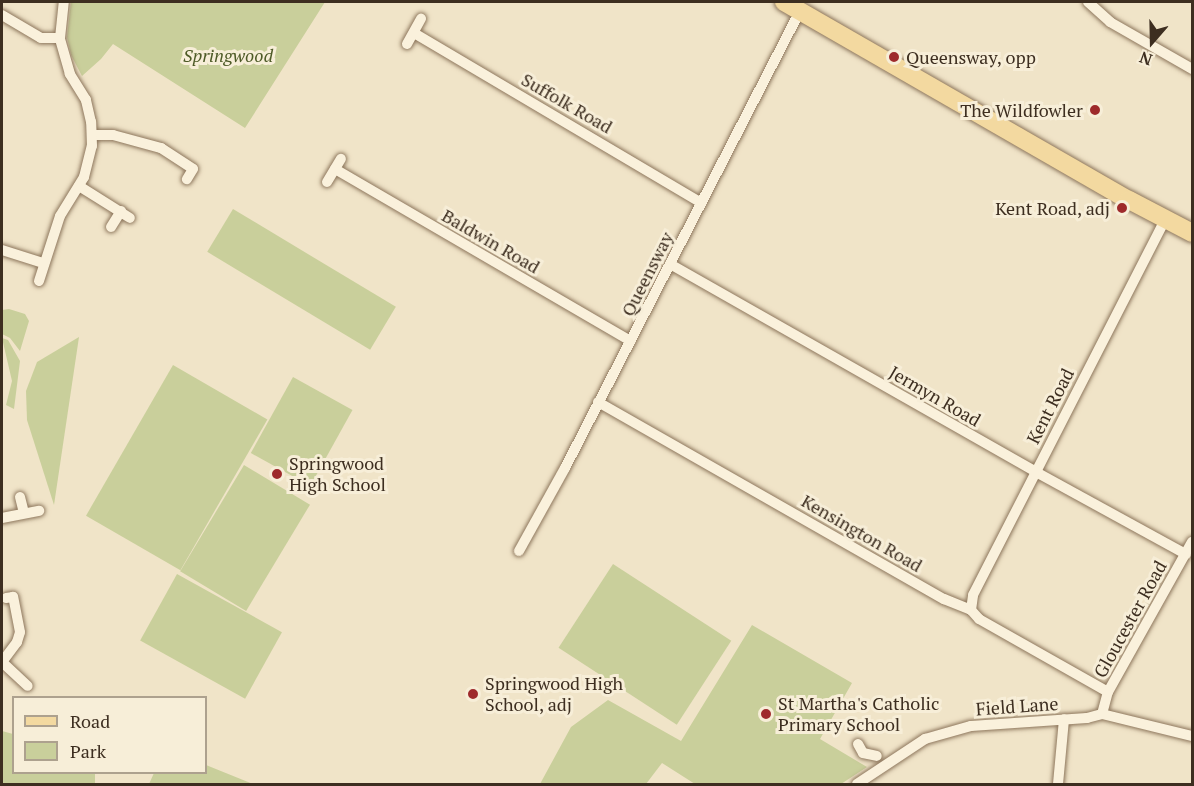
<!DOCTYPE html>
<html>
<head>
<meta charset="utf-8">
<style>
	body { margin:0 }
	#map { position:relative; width:1194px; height:786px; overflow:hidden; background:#f0e4c8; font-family:"PT Serif",serif }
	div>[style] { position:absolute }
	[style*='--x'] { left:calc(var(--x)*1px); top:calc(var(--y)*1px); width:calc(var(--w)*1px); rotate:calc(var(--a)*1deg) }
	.green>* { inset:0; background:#c9cf9b; transform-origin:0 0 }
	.roads { filter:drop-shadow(0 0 2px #8d765c) drop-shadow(0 0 2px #8d765c) }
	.street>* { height:10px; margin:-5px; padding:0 5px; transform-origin:5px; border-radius:5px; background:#faf1dc }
	.primary>* { height:18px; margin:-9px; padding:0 9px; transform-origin:9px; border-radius:9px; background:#f3d9a0 }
	.dots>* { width:16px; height:16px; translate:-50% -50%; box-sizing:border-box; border:3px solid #f7eed8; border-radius:50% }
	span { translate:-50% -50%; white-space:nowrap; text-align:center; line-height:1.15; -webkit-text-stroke:6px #f7eed8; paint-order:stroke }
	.park-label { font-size:18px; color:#4d5a26; font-style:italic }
	.poi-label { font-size:18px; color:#3d2e20 }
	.left { translate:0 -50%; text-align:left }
	.right { translate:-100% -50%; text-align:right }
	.street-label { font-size:18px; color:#3d2e20 }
	.frame { position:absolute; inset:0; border:3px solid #3d2e20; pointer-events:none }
	.legend { position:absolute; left:12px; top:696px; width:195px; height:78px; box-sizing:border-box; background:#f7eed8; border:2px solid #ada18e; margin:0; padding:8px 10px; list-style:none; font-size:18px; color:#3d2e20 }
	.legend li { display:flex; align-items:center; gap:12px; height:30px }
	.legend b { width:30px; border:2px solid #ada18e }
	.north { position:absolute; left:1122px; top:12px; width:60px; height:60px; -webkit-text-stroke:4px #f7eed8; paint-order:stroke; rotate:200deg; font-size:16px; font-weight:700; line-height:24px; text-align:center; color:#3d2e20 }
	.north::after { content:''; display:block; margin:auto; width:21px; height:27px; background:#3d2e20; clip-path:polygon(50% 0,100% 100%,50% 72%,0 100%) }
</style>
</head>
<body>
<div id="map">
	<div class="green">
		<div style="clip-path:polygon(71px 2px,325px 2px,245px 128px,113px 44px,101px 59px,82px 76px,71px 55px,67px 37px)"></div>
		<div style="left:233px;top:209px;width:190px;height:50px;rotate:31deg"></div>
		<div style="clip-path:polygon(9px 309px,25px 314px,29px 321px,20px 351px,10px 338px,2px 334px,2px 310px)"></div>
		<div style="clip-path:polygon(79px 337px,54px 505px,27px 420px,26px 391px,37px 362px)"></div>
		<div style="clip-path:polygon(2px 338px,8px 340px,20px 361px,14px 409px,6px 405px,12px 381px)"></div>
		<div style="left:173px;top:365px;width:109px;height:174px;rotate:30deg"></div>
		<div style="left:293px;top:377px;width:68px;height:87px;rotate:29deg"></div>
		<div style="left:244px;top:465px;width:77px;height:124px;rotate:31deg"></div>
		<div style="left:613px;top:564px;width:141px;height:100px;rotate:33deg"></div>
		<div style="left:177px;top:574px;width:120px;height:76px;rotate:29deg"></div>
		<div style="clip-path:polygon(752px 625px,852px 683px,820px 739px,867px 767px,841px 784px,695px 784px,662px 763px,646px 784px,540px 784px,571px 727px,608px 700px,681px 741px)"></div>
		<div style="clip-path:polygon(2px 731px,13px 734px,14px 772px,95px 773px,95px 784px,2px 784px)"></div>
		<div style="clip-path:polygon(206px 765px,253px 784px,149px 784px,154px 773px,206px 772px)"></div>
	</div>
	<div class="roads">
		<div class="street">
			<div style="--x:1088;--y:2;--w:30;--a:42"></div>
			<div style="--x:1110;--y:22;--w:95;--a:29.8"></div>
			<div style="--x:2;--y:15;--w:45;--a:30.5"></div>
			<div style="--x:41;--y:38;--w:19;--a:0"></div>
			<div style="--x:414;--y:33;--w:334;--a:30.6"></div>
			<div style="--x:407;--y:44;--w:29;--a:-61"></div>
			<div style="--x:93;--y:135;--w:20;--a:0"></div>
			<div style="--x:113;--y:135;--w:50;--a:15.2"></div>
			<div style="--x:161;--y:148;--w:38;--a:33"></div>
			<div style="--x:193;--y:169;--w:12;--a:121"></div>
			<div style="--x:335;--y:169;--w:342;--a:30.2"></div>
			<div style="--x:327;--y:182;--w:27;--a:-59"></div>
			<div style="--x:79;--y:186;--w:60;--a:32.1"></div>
			<div style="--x:111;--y:227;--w:19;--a:-58"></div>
			<div style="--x:2;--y:250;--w:43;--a:17.6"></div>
			<div style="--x:670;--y:264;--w:421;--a:29.6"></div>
			<div style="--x:1036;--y:472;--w:171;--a:28.7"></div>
			<div style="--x:39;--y:281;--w:68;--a:-72.1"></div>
			<div style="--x:60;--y:216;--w:46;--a:-58.4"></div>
			<div style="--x:84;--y:177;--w:32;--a:-76"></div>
			<div style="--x:92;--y:146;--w:24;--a:-92"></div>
			<div style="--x:91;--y:122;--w:23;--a:-103"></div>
			<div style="--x:86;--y:100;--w:31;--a:-122"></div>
			<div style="--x:70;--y:74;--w:37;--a:-106"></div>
			<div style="--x:60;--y:38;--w:36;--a:-84"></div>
			<div style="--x:598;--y:402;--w:398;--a:29.7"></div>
			<div style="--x:944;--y:599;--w:29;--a:22"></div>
			<div style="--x:971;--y:610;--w:12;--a:48"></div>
			<div style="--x:979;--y:619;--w:148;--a:29.5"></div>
			<div style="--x:20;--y:497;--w:16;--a:76"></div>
			<div style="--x:2;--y:518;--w:38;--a:-11"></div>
			<div style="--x:519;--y:551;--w:95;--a:-61"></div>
			<div style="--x:565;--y:468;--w:514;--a:-62.79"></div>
			<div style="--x:971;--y:610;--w:15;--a:-82"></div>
			<div style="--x:973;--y:595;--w:421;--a:-62.9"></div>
			<div style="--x:2;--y:662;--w:25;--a:-53"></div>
			<div style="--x:17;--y:642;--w:10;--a:-73"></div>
			<div style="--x:20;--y:632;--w:36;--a:-101"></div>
			<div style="--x:13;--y:597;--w:7;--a:172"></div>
			<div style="--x:2;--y:662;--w:35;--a:43"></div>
			<div style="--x:1102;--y:714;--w:23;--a:-75"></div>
			<div style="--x:1108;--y:692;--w:172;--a:-60.8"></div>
			<div style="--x:858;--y:744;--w:10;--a:61"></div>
			<div style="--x:863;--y:753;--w:14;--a:12"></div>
			<div style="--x:857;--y:784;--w:82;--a:-33.5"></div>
			<div style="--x:925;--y:739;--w:48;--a:-15.8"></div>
			<div style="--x:971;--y:726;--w:116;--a:-3.9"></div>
			<div style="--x:1087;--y:718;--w:16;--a:-15"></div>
			<div style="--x:1102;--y:714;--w:93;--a:13.7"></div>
			<div style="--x:1058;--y:784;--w:65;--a:-84.7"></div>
		</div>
		<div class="primary">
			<div style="--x:784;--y:2;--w:398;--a:29.9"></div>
			<div style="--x:1129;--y:200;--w:71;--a:27.6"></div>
		</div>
	</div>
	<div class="dots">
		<div style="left:894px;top:57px;background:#9e2a2b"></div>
		<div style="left:1095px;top:110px;background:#9e2a2b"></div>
		<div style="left:1122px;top:208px;background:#9e2a2b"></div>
		<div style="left:277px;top:474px;background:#9e2a2b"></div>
		<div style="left:473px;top:694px;background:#9e2a2b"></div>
		<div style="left:766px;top:714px;background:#9e2a2b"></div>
	</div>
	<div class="park-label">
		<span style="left:228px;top:55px">Springwood</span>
	</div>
	<div class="poi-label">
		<span class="left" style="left:906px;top:57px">Queensway, opp</span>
		<span class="right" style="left:1083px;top:110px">The Wildfowler</span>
		<span class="right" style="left:1110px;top:208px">Kent Road, adj</span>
		<span class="left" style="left:289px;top:474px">Springwood<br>High School</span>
		<span class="left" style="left:485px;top:694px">Springwood High<br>School, adj</span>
		<span class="left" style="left:778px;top:714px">St Martha's Catholic<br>Primary School</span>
	</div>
	<div class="street-label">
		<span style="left:567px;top:103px;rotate:30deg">Suffolk Road</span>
		<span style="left:491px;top:241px;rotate:30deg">Baldwin Road</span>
		<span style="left:647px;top:274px;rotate:-63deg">Queensway</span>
		<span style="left:935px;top:396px;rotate:30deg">Jermyn Road</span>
		<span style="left:1050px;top:406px;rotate:-63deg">Kent Road</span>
		<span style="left:862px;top:533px;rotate:30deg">Kensington Road</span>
		<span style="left:1130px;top:619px;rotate:-61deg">Gloucester Road</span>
		<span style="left:1017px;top:706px;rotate:-4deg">Field Lane</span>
	</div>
	<div class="frame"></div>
	<ul class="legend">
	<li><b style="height:8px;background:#f3d9a0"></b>Road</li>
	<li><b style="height:16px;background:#c9cf9b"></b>Park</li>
	</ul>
	<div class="north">N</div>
</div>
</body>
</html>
